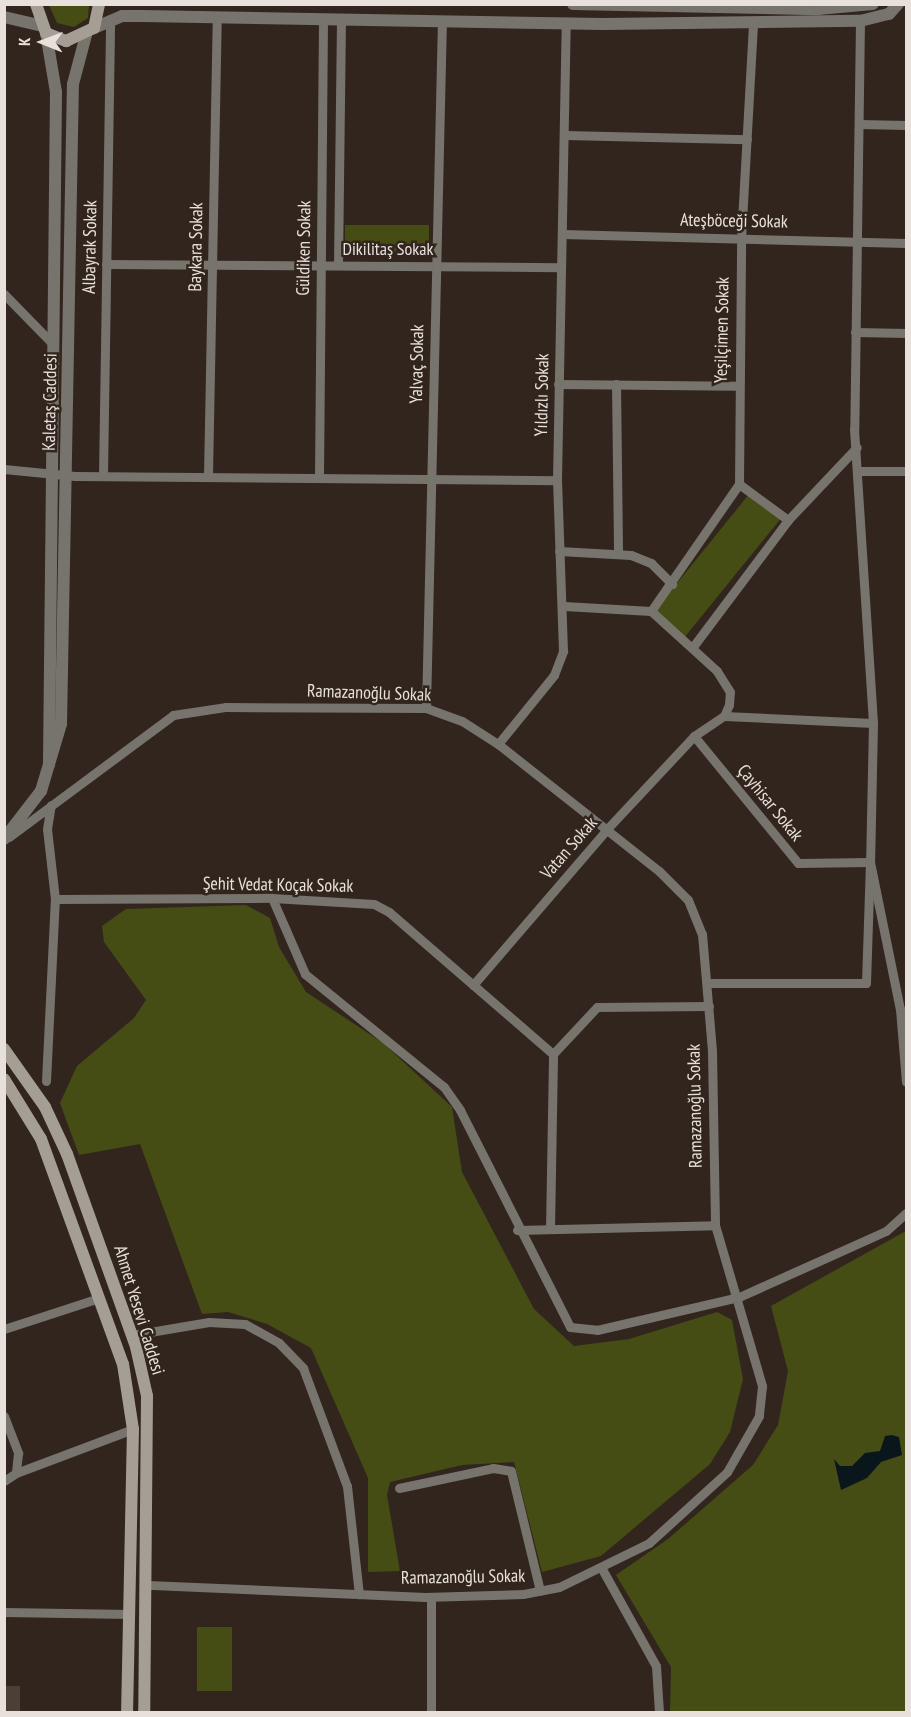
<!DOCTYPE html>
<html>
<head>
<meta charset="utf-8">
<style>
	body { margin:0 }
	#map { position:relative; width:911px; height:1717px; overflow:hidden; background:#31251e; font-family:"PT Sans Narrow",sans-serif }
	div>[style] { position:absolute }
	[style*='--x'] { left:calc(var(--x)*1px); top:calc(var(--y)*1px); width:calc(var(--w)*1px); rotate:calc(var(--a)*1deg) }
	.green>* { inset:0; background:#454d14; transform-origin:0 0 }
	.water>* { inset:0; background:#09171c }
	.building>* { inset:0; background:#4c3f37; transform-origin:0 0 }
	.minor>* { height:9px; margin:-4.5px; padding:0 4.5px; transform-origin:4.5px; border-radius:4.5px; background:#77736d }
	.tertiary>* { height:12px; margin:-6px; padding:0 6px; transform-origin:6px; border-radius:6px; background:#77736d }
	.secondary>* { height:12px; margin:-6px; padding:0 6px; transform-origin:6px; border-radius:6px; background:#a49e94 }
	span { translate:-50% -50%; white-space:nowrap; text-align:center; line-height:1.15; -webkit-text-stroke:5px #31251e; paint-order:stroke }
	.street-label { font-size:18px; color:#e8e0db }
	.frame { position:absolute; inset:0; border:6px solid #e8e0db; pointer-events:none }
	.north { position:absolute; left:12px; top:12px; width:60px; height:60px; -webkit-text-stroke:4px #31251e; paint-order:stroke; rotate:271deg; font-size:16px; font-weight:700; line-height:24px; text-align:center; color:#e8e0db }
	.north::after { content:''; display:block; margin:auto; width:21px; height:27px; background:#e8e0db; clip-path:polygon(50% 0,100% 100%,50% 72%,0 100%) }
</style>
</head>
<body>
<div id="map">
	<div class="green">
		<div style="clip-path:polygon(49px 5px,89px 5px,88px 18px,74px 27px,57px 23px)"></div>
		<div style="left:345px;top:225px;width:84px;height:27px"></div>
		<div style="left:750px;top:493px;width:40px;height:153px;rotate:39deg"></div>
		<div style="clip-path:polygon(246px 905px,270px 918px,279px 947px,306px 992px,383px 1043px,452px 1107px,462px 1172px,534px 1309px,574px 1346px,629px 1339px,717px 1312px,732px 1320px,743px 1379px,730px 1432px,710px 1464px,601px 1556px,542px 1572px,514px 1462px,462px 1465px,390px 1482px,387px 1495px,400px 1571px,368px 1572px,368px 1478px,311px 1348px,267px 1324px,228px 1312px,202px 1314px,140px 1144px,79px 1155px,60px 1103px,77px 1066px,134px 1018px,146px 1000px,104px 942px,102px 926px,126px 909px)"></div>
		<div style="clip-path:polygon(906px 1231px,906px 1712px,670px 1712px,671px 1667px,616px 1575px,668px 1539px,753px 1465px,778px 1425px,788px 1371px,771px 1306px)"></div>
		<div style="left:197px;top:1627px;width:35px;height:64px"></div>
	</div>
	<div class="water">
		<div style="clip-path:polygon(892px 1435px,899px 1437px,902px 1455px,881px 1462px,867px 1478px,841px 1490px,834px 1459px,840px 1466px,852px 1466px,865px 1453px,880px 1451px,885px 1436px)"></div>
	</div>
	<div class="building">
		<div style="left:4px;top:1686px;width:16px;height:27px"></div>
	</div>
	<div class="minor">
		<div style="--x:860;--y:21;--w:408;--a:90.8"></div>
		<div style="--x:854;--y:429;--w:295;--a:86.3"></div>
		<div style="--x:873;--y:723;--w:139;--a:91.2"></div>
		<div style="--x:870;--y:862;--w:150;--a:78.5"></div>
		<div style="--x:900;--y:1009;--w:73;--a:85.3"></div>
		<div style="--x:859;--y:124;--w:47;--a:1.2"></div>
		<div style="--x:565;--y:135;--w:182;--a:1.3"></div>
		<div style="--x:562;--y:234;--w:344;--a:1.5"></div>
		<div style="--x:106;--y:264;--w:454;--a:0.4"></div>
		<div style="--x:338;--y:265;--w:245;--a:-89.3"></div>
		<div style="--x:4;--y:294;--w:69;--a:45.6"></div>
		<div style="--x:855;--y:332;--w:51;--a:1.1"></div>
		<div style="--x:558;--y:384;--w:178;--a:0.6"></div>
		<div style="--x:616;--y:384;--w:168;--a:89.3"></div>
		<div style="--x:4;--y:469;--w:71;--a:5.6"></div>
		<div style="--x:75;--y:476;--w:482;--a:0.5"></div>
		<div style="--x:861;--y:471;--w:45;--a:0"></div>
		<div style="--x:103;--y:475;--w:456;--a:-89.1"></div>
		<div style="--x:208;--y:476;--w:459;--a:-88.9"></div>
		<div style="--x:319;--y:478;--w:458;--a:-89.5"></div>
		<div style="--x:739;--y:484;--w:61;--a:36.3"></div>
		<div style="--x:559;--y:551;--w:72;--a:3.2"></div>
		<div style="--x:631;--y:555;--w:22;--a:22"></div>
		<div style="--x:651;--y:563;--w:30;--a:45"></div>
		<div style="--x:651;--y:611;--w:155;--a:-55.3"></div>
		<div style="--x:739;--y:484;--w:245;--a:-89.5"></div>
		<div style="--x:741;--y:239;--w:217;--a:-86.8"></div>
		<div style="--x:692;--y:648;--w:160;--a:-53.1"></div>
		<div style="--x:788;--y:520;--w:100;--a:-46.6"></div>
		<div style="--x:426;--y:708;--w:687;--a:-88.67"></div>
		<div style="--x:724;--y:716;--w:149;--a:2.7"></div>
		<div style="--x:694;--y:736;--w:164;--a:50.7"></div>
		<div style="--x:798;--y:863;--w:72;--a:-0.8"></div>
		<div style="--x:870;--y:862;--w:121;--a:91.9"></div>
		<div style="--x:866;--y:983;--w:158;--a:180"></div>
		<div style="--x:498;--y:744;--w:89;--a:-50.9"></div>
		<div style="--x:554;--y:675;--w:26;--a:-69"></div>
		<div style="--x:563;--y:651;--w:171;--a:-92"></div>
		<div style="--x:557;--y:480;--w:457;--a:-88.9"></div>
		<div style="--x:9;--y:837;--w:204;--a:-36.6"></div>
		<div style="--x:173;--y:715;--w:54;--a:-8.6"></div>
		<div style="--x:226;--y:707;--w:200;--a:0.3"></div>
		<div style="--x:426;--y:708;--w:38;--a:20"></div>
		<div style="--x:462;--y:721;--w:43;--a:32.6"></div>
		<div style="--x:498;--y:744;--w:205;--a:38.3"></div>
		<div style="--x:659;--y:871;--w:41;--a:45"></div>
		<div style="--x:688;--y:900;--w:37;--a:68"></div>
		<div style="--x:702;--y:934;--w:117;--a:85.1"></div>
		<div style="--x:712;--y:1051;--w:174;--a:89"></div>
		<div style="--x:715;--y:1225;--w:168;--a:73.7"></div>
		<div style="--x:762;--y:1386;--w:30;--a:96"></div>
		<div style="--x:759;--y:1416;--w:64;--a:119.7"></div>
		<div style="--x:727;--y:1472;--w:105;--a:137.7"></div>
		<div style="--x:649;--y:1543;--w:100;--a:153.9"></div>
		<div style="--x:559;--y:1587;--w:37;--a:169"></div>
		<div style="--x:523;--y:1594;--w:98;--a:178.2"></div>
		<div style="--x:425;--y:1597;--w:278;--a:-177.5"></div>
		<div style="--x:272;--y:898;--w:83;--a:66.5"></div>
		<div style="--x:305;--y:974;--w:179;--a:39.1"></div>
		<div style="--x:444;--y:1087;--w:28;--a:55"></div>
		<div style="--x:460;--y:1110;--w:243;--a:63.1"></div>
		<div style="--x:570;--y:1327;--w:27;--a:6"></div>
		<div style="--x:597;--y:1330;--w:146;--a:-13.1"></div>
		<div style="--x:739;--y:1297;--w:161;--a:-24.2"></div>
		<div style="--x:886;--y:1231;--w:27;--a:-42"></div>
		<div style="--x:55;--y:899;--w:217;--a:-0.3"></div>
		<div style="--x:272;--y:898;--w:102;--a:3.4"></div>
		<div style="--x:374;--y:904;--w:17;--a:28"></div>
		<div style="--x:389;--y:912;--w:217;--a:40.9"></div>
		<div style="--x:473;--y:985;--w:206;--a:-49.3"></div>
		<div style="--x:607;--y:829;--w:127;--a:-46.9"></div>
		<div style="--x:694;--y:736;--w:36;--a:-34"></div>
		<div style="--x:724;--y:716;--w:12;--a:-66"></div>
		<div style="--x:729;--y:705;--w:13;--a:-86"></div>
		<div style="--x:730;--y:692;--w:25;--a:-122"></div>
		<div style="--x:717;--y:671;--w:89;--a:-137.7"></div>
		<div style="--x:651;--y:611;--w:87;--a:-176.7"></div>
		<div style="--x:553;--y:1054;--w:64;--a:-46.9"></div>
		<div style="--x:597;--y:1007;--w:112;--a:-0.5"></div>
		<div style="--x:46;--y:1081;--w:182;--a:-87.2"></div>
		<div style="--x:55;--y:899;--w:70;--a:-96.5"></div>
		<div style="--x:47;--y:829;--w:24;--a:-81"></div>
		<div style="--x:550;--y:1229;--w:175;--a:-89"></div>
		<div style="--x:517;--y:1230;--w:198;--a:-1.4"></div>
		<div style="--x:4;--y:1329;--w:100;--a:-18.1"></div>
		<div style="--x:132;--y:1335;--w:78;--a:-9.6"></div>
		<div style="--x:209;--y:1322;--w:36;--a:3"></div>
		<div style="--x:245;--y:1324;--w:39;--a:29"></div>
		<div style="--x:279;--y:1343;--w:35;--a:46"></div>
		<div style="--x:303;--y:1368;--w:126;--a:69.6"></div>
		<div style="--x:347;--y:1486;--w:109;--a:83.7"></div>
		<div style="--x:4;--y:1416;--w:40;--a:69"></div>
		<div style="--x:18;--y:1453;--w:20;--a:96"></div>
		<div style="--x:16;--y:1473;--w:14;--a:146"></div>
		<div style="--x:16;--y:1473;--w:125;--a:-20.6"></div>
		<div style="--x:399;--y:1488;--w:96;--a:-12"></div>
		<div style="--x:493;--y:1468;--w:18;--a:9"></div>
		<div style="--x:511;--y:1471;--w:123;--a:76.4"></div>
		<div style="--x:602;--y:1569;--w:111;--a:60.9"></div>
		<div style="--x:656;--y:1666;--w:46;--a:86.3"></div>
		<div style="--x:4;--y:1612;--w:126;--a:0.9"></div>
		<div style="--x:431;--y:1712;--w:115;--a:-90"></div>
	</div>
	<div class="tertiary">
		<div style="--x:573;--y:4;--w:245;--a:1.2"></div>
		<div style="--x:818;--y:9;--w:55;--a:-5.2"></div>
		<div style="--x:4;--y:17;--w:37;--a:13"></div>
		<div style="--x:94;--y:28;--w:30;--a:-23"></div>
		<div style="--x:122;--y:16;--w:20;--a:0"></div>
		<div style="--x:142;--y:16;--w:462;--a:1"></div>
		<div style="--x:604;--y:24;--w:256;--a:-0.7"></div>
		<div style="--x:860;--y:21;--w:30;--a:-14"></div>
		<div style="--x:889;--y:14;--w:13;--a:-48"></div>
		<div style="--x:46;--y:33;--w:60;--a:80.4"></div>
		<div style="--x:56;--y:92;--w:673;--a:90.6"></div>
		<div style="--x:4;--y:839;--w:61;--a:-52.4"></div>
		<div style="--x:41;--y:791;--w:70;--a:-73.4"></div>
		<div style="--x:61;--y:724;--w:640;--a:-88.93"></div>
		<div style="--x:73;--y:84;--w:51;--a:-75.1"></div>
	</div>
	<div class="secondary">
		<div style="--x:36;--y:4;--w:31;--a:71"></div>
		<div style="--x:46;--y:33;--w:22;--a:22"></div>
		<div style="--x:66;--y:41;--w:31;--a:-25"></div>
		<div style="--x:94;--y:28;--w:25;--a:-78"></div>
		<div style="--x:4;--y:1049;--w:71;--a:54.7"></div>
		<div style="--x:45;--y:1107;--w:52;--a:64.9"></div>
		<div style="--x:67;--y:1154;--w:205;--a:70.3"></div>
		<div style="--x:136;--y:1347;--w:50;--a:77.3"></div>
		<div style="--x:147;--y:1396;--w:316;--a:90.5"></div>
		<div style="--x:4;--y:1079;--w:70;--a:58.3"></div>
		<div style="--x:41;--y:1139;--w:239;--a:70"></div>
		<div style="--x:123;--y:1364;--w:66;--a:81.3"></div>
		<div style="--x:133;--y:1429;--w:283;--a:91.2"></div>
	</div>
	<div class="street-label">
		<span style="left:734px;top:221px;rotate:1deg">Ateşböceği Sokak</span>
		<span style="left:90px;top:247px;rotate:-89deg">Albayrak Sokak</span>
		<span style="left:196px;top:247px;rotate:-89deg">Baykara Sokak</span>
		<span style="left:304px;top:248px;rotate:-89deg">Güldiken Sokak</span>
		<span style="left:388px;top:249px">Dikilitaş Sokak</span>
		<span style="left:722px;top:330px;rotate:-89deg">Yeşilçimen Sokak</span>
		<span style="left:417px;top:364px;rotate:-89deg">Yalvaç Sokak</span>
		<span style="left:542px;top:395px;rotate:-89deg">Yıldızlı Sokak</span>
		<span style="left:50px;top:402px;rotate:-89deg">Kaletaş Caddesi</span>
		<span style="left:369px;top:693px;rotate:2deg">Ramazanoğlu Sokak</span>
		<span style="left:770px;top:803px;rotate:51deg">Çayhisar Sokak</span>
		<span style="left:569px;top:848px;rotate:-49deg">Vatan Sokak</span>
		<span style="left:278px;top:885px;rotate:1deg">Şehit Vedat Koçak Sokak</span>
		<span style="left:695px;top:1106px;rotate:-91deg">Ramazanoğlu Sokak</span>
		<span style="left:139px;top:1310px;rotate:73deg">Ahmet Yesevi Caddesi</span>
		<span style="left:463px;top:1577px;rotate:-1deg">Ramazanoğlu Sokak</span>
	</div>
	<div class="frame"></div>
	<div class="north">K</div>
</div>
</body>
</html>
